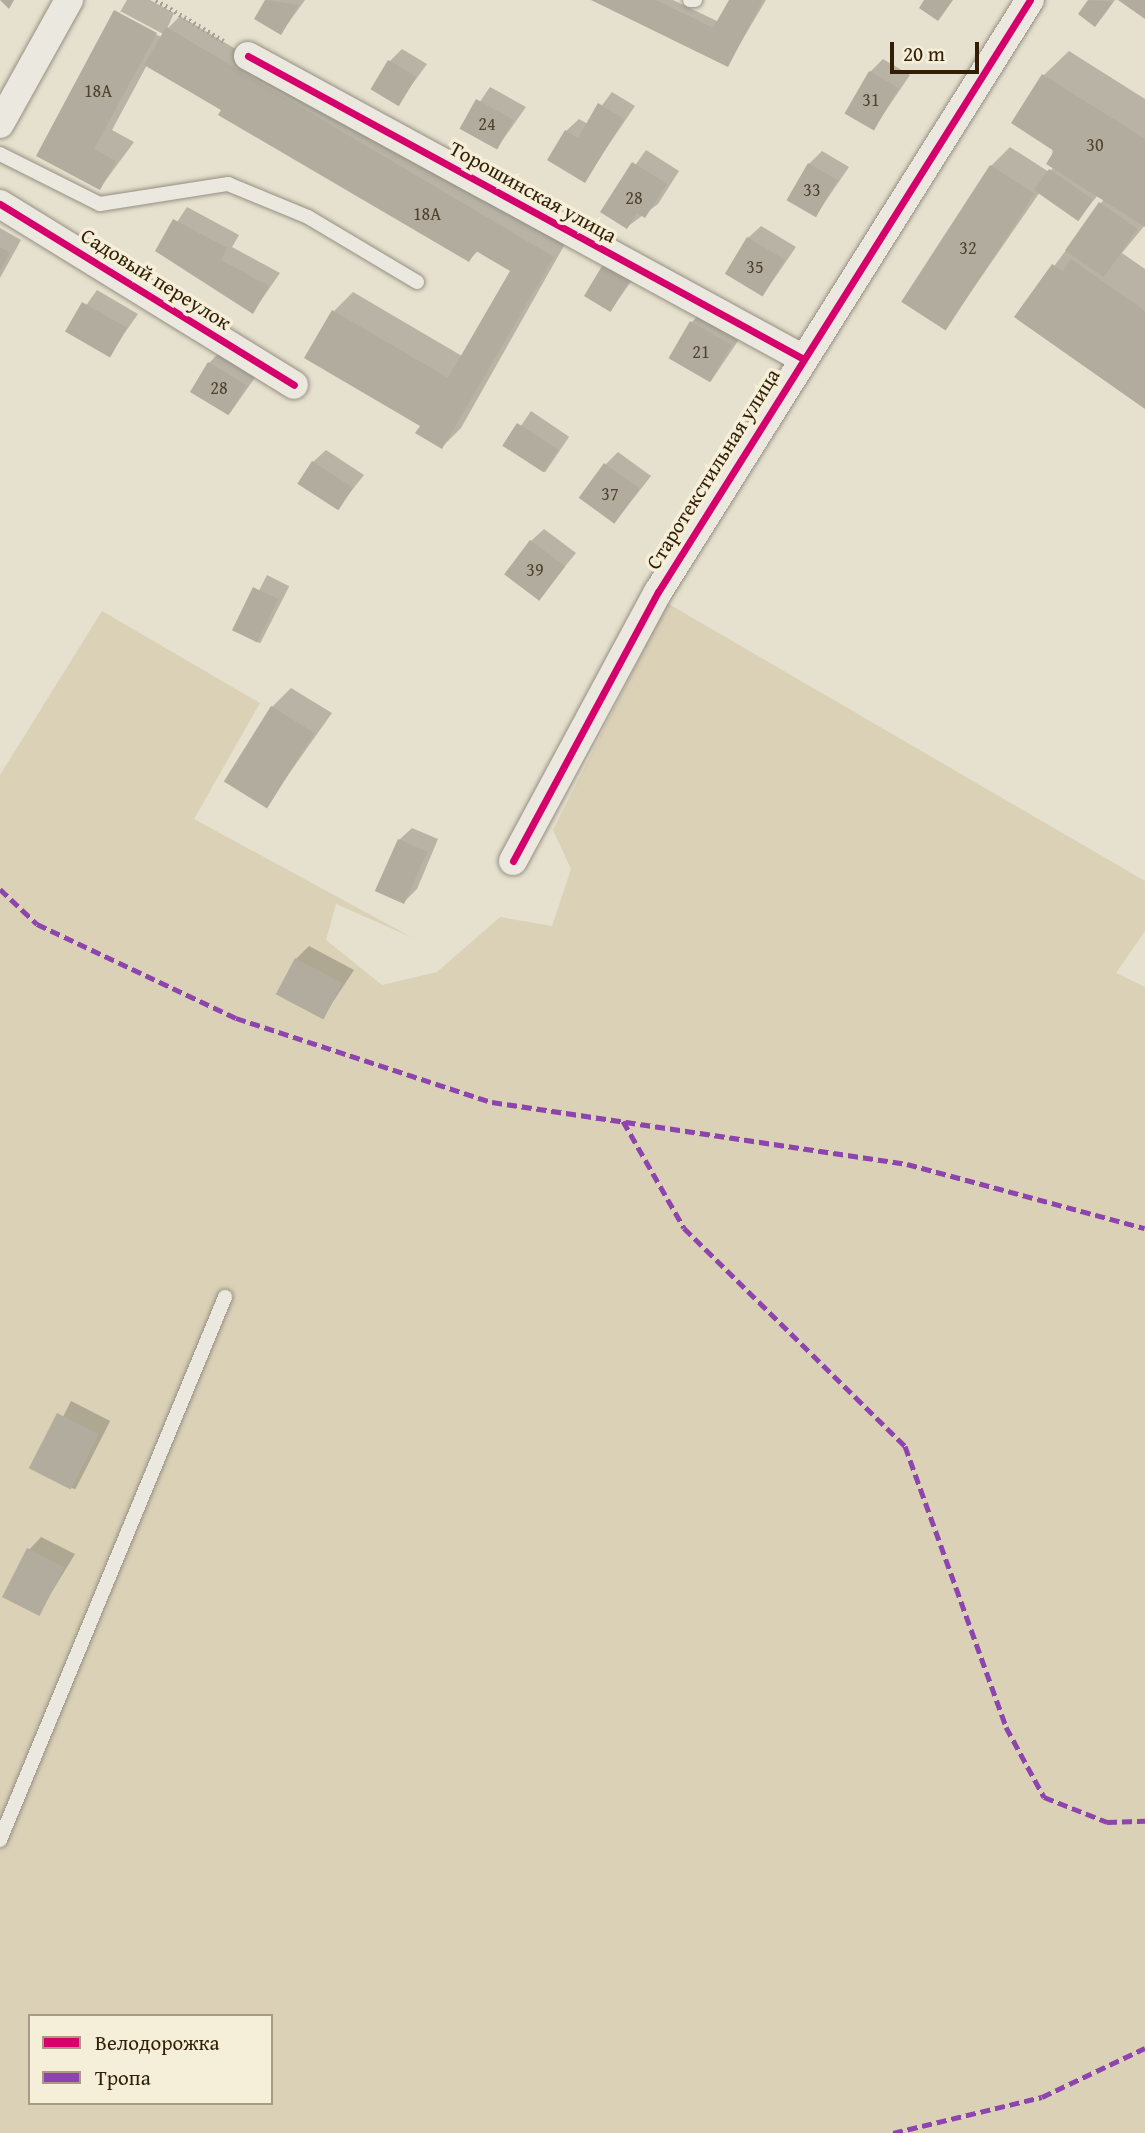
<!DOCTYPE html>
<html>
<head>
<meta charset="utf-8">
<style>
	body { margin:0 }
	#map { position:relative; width:1145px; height:2133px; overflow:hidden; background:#e6e0ce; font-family:"Gentium Book Plus",serif }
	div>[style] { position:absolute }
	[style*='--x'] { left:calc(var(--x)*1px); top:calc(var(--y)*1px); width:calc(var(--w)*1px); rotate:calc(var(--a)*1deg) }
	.green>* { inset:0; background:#dad1b7 }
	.shadow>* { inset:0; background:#0003; transform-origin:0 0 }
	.building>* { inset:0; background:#b1ac9e; transform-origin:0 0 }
	.path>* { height:4.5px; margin-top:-2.25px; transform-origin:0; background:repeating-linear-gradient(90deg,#a7a298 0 2px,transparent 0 5.5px) }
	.roads { filter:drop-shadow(0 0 2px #958f82) drop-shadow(0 0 2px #958f82) }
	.lane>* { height:14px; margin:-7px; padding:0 7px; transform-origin:7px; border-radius:7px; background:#ebe8df }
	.street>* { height:28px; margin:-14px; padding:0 14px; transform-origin:14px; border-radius:14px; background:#ebe8df }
	.quiet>* { height:5px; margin-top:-2.5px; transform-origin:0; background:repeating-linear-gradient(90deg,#8e44ad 0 10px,transparent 0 15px) }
	.cycleway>* { height:7px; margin:-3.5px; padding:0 3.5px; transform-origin:3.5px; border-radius:3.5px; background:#d6006c }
	span { translate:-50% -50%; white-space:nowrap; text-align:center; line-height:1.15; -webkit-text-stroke:7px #f5efd9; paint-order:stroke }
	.number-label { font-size:18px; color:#52422b }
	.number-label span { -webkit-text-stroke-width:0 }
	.street-label { font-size:21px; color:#321e05 }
	.legend { position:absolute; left:28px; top:2014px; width:245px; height:91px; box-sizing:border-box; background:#f5efd9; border:2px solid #a79b84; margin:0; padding:9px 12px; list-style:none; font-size:21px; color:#321e05 }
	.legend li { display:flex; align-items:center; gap:14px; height:35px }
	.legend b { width:35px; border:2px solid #a79b84 }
	.scale { position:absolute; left:890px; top:42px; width:89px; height:32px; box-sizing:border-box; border:4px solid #321e05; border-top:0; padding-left:9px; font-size:21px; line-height:24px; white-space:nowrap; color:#321e05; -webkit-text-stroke:5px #f5efd9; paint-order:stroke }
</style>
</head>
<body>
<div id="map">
	<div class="green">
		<div style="clip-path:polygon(evenodd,667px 603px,1145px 881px,1145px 931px,1116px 973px,1145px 987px,1145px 2133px,0 2133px,0 775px,102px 611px,260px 703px,194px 819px,413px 938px,336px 904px,326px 940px,382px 985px,437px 972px,500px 917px,552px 926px,571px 869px,553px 830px,667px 603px,30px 2016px,271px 2016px,271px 2103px,30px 2103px,30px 2016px)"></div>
	</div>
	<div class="shadow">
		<div style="clip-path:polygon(evenodd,127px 0,150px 0,174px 13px,167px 29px,180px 16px,565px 244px,461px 428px,442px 447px,334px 311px,353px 292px,462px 356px,512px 271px,478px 251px,469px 260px,147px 65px,112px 130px,134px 142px,100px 188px,38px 155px,127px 0,120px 11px,165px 35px,163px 38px,120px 15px,120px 11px)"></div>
		<div style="clip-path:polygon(267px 0,305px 0,281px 33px,256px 18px)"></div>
		<div style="clip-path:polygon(595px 0,673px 0,719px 22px,731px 0,766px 0,728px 64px)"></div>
		<div style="clip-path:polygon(1091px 0,1115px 0,1101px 19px,1080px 14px)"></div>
		<div style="clip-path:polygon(402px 49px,427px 64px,398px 104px,390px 61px)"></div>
		<div style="clip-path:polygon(1069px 51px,1145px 99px,1145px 225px,1122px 253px,1145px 269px,1145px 407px,1017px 316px,1104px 199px,1098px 195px,1078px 219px,1040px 192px,946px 328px,991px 166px,1010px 147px,1049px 172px,1054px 167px,1044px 75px)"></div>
		<div style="clip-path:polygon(883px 59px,910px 75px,874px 128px,870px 72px)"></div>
		<div style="clip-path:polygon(490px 87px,526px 107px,497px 148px,462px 128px)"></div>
		<div style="clip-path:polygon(612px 92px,635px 106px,584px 181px,566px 131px,579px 119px,588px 124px)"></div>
		<div style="clip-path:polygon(646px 150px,679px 171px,658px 204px,627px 227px,603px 211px)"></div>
		<div style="clip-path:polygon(822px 151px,849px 167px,816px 215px,809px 164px)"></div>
		<div style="clip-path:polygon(187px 207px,239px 235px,232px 247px,280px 273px,253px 312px,158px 251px)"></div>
		<div style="clip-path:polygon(761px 226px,796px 247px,763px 295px,748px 238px)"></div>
		<div style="clip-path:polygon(0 228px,21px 240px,0 278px)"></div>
		<div style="clip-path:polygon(616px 255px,640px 269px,611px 310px,603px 267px)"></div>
		<div style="clip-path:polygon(97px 290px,138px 314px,109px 355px,68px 331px)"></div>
		<div style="clip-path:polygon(704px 309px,744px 332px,711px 381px,692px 322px)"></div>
		<div style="clip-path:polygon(222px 350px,259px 372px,230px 413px,209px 363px)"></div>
		<div style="left:531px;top:411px;width:46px;height:43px;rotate:34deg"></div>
		<div style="clip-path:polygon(326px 450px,364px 475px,337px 509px,313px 462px)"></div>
		<div style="clip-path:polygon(618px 452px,651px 476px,615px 522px,606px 464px)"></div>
		<div style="clip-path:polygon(544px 529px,576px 553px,539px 598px,531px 541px)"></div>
		<div style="left:267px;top:575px;width:25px;height:64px;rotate:27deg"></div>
		<div style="clip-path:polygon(291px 688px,332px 713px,266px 806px,272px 707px)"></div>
		<div style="clip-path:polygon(412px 828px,438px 839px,417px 889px,404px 902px,399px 840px)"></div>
		<div style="clip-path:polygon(309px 946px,354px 970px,323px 1017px,296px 959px)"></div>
		<div style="left:71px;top:1401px;width:44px;height:77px;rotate:27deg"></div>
		<div style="clip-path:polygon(41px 1537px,75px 1554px,39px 1613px,29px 1550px)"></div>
	</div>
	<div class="building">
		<div style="clip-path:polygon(0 0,14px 0,9px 9px)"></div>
		<div style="clip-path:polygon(265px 0,299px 5px,281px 35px,254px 19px)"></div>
		<div style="clip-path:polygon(591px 0,656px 0,713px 28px,729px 0,763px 0,728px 67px)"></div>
		<div style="clip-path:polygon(924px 0,953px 0,938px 21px,919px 8px)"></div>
		<div style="clip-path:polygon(1088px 0,1113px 2px,1095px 27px,1078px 14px)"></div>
		<div style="clip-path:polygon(1118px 0,1145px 0,1145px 19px)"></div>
		<div style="clip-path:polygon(114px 10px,157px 33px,94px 149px,116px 161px,100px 190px,36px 156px)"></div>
		<div style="clip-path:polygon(166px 27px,554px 257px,442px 449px,415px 433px,420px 426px,304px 358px,332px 310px,448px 378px,510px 271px,476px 251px,469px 262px,218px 115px,221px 110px,144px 65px)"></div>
		<div style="left:388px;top:60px;width:33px;height:34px;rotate:31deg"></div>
		<div style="left:869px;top:71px;width:34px;height:49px;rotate:30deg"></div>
		<div style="clip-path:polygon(1042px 74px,1145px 139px,1145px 227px,1046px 164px,1054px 151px,1011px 123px)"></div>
		<div style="left:476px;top:99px;width:43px;height:34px;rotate:29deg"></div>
		<div style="clip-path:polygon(598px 103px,624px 119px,585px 183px,547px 160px,565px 130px,578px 138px)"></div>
		<div style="clip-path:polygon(632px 162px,667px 184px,645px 218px,637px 213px,627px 229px,600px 212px)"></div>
		<div style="left:808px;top:163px;width:34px;height:43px;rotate:30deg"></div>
		<div style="left:990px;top:165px;width:53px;height:163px;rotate:33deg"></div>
		<div style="left:1049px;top:169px;width:54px;height:26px;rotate:35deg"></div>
		<div style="left:1099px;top:202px;width:47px;height:59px;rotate:35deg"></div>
		<div style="clip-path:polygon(173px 219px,227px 248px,221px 260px,269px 286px,253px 314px,155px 251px)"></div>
		<div style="left:747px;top:237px;width:44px;height:43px;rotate:31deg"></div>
		<div style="clip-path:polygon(0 247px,10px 253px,0 271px)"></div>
		<div style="clip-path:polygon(1071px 259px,1145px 311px,1145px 409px,1014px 317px,1052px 264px,1063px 271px)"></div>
		<div style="left:602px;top:266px;width:31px;height:35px;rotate:31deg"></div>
		<div style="left:82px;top:302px;width:52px;height:34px;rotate:30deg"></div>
		<div style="left:690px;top:321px;width:48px;height:43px;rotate:30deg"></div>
		<div style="left:208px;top:362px;width:45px;height:35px;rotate:31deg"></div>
		<div style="left:517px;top:423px;width:49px;height:27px;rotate:33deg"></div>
		<div style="left:312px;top:461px;width:49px;height:27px;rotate:33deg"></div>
		<div style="left:604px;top:463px;width:44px;height:43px;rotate:36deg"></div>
		<div style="left:530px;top:540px;width:44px;height:43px;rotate:37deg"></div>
		<div style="left:253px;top:587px;width:28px;height:48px;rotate:26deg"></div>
		<div style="left:271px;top:706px;width:51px;height:89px;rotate:32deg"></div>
		<div style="left:398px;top:839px;width:32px;height:57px;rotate:24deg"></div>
		<div style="left:295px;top:958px;width:54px;height:41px;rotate:28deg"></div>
		<div style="left:57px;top:1413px;width:47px;height:62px;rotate:27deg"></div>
		<div style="left:27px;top:1548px;width:42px;height:55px;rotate:27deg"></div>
	</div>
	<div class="path">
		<div style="--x:156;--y:0;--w:79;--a:31.1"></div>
	</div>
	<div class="roads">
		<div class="lane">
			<div style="--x:690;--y:0;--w:5;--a:0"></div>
			<div style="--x:0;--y:154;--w:112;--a:26.6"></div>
			<div style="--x:100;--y:204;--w:130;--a:-8.9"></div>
			<div style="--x:228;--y:184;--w:87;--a:22.4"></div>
			<div style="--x:308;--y:217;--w:127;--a:30.8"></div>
			<div style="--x:0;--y:1840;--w:588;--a:-67.49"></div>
		</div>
		<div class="street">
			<div style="--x:248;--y:56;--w:631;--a:28.6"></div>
			<div style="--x:0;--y:124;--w:142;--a:-60.9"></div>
			<div style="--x:0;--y:204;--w:345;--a:31.6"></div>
			<div style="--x:513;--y:861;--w:306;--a:-61.7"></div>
			<div style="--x:658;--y:592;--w:699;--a:-57.86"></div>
		</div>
	</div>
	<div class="quiet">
		<div style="--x:0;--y:889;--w:51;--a:43.4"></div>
		<div style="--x:37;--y:924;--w:220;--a:25.3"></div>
		<div style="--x:236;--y:1018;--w:269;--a:18.2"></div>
		<div style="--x:492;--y:1102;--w:420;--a:8.5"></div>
		<div style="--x:907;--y:1164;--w:246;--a:15.1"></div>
		<div style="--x:623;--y:1121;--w:123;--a:60.3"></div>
		<div style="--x:684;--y:1228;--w:310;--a:44.6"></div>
		<div style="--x:905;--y:1446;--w:299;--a:70.2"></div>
		<div style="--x:1006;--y:1727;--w:80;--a:61.5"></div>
		<div style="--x:1044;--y:1797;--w:68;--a:21.6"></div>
		<div style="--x:1107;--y:1822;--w:38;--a:-2"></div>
		<div style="--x:893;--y:2133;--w:153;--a:-13.6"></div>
		<div style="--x:1042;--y:2097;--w:114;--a:-25.4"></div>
	</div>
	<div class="cycleway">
		<div style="--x:248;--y:56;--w:631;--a:28.6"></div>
		<div style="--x:0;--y:204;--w:345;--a:31.6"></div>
		<div style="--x:513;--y:861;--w:306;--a:-61.7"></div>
		<div style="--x:658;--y:592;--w:699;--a:-57.86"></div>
	</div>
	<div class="number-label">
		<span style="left:98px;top:91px">18А</span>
		<span style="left:871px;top:100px">31</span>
		<span style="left:487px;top:124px">24</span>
		<span style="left:1095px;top:145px">30</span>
		<span style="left:812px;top:190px">33</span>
		<span style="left:634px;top:198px">28</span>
		<span style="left:427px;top:214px">18А</span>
		<span style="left:968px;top:248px">32</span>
		<span style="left:755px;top:267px">35</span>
		<span style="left:701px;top:352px">21</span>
		<span style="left:219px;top:388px">28</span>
		<span style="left:610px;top:494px">37</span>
		<span style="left:535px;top:570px">39</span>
	</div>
	<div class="street-label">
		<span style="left:533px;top:192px;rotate:29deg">Торошинская улица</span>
		<span style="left:156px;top:279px;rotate:32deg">Садовый переулок</span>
		<span style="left:713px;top:469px;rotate:-58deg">Старотекстильная улица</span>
	</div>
	<ul class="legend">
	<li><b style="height:9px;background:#d6006c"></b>Велодорожка</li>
	<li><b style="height:9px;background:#8e44ad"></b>Тропа</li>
	</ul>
	<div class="scale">20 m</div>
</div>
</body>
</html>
